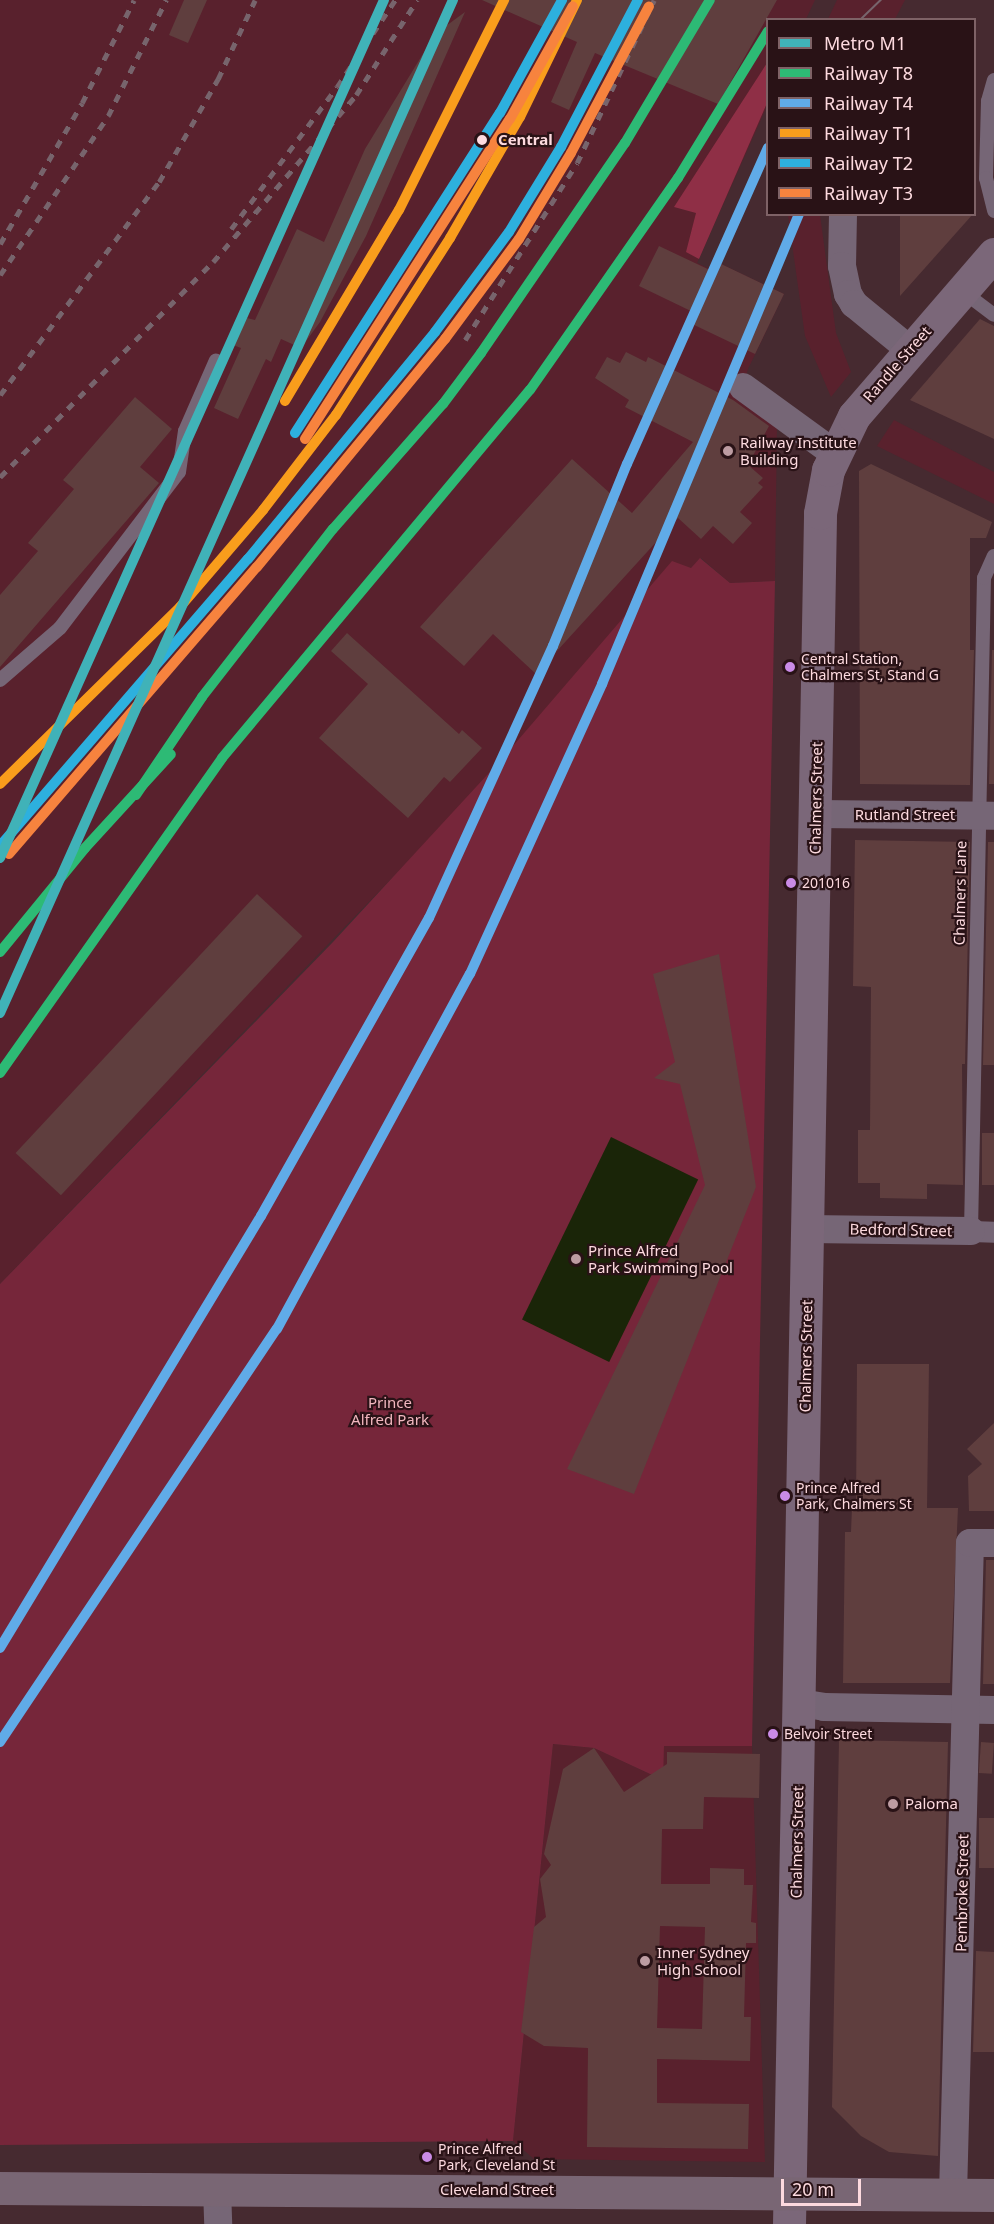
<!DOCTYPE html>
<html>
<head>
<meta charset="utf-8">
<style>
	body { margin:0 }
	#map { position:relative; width:994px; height:2224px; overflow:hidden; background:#462a30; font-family:"Noto Sans",sans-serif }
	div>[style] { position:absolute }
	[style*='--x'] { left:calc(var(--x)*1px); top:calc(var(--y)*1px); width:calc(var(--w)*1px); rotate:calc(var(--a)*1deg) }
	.built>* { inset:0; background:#59212d }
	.green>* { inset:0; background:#76263a }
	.forest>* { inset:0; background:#8f2f46 }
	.water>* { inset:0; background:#1a2508; transform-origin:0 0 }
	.building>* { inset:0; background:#5f3e3e; transform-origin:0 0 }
	.service>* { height:14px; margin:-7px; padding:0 7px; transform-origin:7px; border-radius:7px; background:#766676 }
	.pedestrian>* { height:21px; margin:-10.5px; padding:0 10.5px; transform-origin:10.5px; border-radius:10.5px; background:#766676 }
	.minor>* { height:28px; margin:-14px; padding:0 14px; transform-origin:14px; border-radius:14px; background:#766676 }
	.secondary>* { height:33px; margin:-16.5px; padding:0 16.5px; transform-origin:16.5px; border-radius:16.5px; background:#7b6779 }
	.primary>* { height:33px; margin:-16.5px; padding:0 16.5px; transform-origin:16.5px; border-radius:16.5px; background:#796674 }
	.tram>* { height:1.5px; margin:-0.75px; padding:0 0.75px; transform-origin:0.75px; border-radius:0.75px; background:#77646c }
	.rail>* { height:4.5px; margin-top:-2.25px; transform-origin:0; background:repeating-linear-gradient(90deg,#77646c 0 8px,transparent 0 16px) }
	.rail-1>* { height:10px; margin:-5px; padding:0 5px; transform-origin:5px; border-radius:5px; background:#2dba75 }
	.rail-2>* { height:10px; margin:-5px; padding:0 5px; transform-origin:5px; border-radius:5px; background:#60abe8 }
	.rail-3>* { height:10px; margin:-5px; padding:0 5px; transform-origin:5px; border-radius:5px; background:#f99d1c }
	.rail-4>* { height:10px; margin:-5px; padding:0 5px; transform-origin:5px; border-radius:5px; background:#2db0de }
	.rail-5>* { height:10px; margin:-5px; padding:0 5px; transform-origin:5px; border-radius:5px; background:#f7833e }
	.metro-1>* { height:10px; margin:-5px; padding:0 5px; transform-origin:5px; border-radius:5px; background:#40b2b8 }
	.dots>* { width:16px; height:16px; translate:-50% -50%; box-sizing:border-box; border:3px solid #291216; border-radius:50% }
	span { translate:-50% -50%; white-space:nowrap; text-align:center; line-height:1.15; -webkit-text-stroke:4.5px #291216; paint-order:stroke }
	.bus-label { font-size:14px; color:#fddadf }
	.left { translate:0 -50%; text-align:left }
	.stop-label { font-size:15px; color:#fddadf; font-weight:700 }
	.street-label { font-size:15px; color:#fddadf }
	.poi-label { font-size:15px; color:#fddadf }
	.park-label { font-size:15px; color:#f2b7bf }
	.legend { position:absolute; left:766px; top:18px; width:210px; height:198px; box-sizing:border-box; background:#291216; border:2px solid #7e6266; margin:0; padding:8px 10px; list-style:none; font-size:18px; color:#fddadf }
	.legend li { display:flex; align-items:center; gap:12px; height:30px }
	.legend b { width:30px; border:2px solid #7e6266 }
	.scale { position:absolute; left:781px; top:2179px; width:80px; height:27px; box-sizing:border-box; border:3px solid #fddadf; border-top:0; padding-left:8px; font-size:18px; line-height:21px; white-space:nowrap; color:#fddadf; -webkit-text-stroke:4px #291216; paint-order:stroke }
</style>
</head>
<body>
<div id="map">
	<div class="built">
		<div style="clip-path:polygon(0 0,815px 0,806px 19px,768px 20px,767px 106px,697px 263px,714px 271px,719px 263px,784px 294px,748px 369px,739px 398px,777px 420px,775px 581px,730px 583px,701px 558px,0 1284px)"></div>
		<div style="clip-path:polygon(837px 0,905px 0,895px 19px,828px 19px)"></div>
		<div style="clip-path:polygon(788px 215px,820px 215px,836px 333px,851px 372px,831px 397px,805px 336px)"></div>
		<div style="clip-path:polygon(894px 420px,994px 472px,994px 504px,877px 446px)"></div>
		<div style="clip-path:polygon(553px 1744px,594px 1748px,663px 1780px,663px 1746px,752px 1746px,765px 2162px,534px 2159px,513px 2141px)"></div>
	</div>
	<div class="green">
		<div style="clip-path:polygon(700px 558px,730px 583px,775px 581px,752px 1746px,664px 1746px,663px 1780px,594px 1748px,553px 1744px,513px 2141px,0 2145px,0 1284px,333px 942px,500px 761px,672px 561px,691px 568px)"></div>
	</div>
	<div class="forest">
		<div style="clip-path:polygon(767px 63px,767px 103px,699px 259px,686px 252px,696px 213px,674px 207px)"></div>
	</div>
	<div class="water">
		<div style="left:611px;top:1137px;width:97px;height:203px;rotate:26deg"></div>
	</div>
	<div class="building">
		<div style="clip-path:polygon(184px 0,207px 0,188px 43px,169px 35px)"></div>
		<div style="clip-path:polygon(482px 0,777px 0,718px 104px,595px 53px,569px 110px,551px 102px,577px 42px)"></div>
		<div style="clip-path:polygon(465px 12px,366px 236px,320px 322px,301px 348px,281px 339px,271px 362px,266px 359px,238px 419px,214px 408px,241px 348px,233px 345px,247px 318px,255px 320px,297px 229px,324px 242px,365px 149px,435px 34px)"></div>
		<div style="clip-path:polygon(900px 214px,973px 214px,900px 296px)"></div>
		<div style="clip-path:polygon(659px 246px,714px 272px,719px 263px,784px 294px,755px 354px,690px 323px,695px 313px,639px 286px)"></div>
		<div style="clip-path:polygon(980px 319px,994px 326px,994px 439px,910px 400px)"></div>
		<div style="clip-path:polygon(626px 352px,646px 362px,648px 357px,733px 400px,769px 426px,748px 465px,763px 478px,758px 483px,763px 487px,740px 512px,752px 523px,733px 544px,713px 526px,701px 539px,678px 518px,536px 674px,493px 634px,464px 666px,420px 627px,572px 459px,632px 513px,693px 442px,625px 407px,629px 400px,595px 378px,607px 357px,620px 363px)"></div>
		<div style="clip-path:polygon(135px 397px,172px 429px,140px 467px,159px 483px,0 667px,0 595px,38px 551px,28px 543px,74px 489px,63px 480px)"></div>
		<div style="clip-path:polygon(871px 464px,992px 522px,986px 538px,970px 538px,970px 650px,974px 650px,970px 785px,860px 784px,859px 471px)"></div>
		<div style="clip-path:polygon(347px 633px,459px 734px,462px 730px,482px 748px,450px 782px,444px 777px,408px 818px,319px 738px,368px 684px,331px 651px)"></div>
		<div style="clip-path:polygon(992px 650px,994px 650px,994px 784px,989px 784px)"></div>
		<div style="clip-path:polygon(855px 840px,970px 842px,965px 1064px,962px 1064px,963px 1185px,927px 1184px,927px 1199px,880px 1198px,880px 1183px,858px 1183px,858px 1130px,870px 1130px,871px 987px,853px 986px)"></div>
		<div style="clip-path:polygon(988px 842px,994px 842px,994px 1065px,983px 1065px)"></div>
		<div style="left:257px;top:894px;width:62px;height:354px;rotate:43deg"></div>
		<div style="clip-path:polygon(719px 954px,756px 1187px,634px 1494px,567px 1469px,705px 1185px,680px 1084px,654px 1078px,675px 1062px,653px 974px)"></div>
		<div style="left:982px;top:1133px;width:12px;height:52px"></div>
		<div style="clip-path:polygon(857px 1364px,929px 1364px,927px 1508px,958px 1508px,950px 1683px,843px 1683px,845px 1532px,851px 1532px,852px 1507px,856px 1507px)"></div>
		<div style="clip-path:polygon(994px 1423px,994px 1511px,969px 1511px,968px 1476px,982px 1464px,967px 1449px)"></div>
		<div style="clip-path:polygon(986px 1560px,994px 1560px,994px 1684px,983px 1684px)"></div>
		<div style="clip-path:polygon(839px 1740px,948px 1742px,938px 2156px,889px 2152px,861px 2136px,832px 2107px)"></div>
		<div style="left:981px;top:1742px;width:13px;height:31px;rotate:4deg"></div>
		<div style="clip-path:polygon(evenodd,594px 1748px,624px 1792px,667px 1764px,667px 1752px,760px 1754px,759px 1798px,704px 1797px,703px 1829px,662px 1829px,661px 1884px,710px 1884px,710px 1868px,744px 1869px,744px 1885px,753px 1885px,751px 1922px,756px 1923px,756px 1943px,746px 1943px,744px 2017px,751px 2017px,750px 2061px,657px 2059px,657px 2103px,749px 2104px,748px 2149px,587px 2147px,588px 2048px,544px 2046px,521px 2032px,534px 1927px,546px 1917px,540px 1879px,551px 1865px,544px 1854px,563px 1769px,594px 1748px,660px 1926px,705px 1927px,702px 2029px,657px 2028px,660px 1926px)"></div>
		<div style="left:979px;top:1818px;width:15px;height:50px"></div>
		<div style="clip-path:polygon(976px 1951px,994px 1952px,994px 2052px,973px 2052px)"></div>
	</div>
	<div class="service">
		<div style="--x:994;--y:80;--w:22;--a:106"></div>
		<div style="--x:988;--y:101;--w:77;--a:91.5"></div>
		<div style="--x:986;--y:178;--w:34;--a:76"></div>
		<div style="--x:961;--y:290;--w:41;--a:37.1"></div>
		<div style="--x:0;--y:680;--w:79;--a:-40.9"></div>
		<div style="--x:60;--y:628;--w:196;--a:-52.7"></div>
		<div style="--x:179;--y:472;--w:41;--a:-81.7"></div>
		<div style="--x:185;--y:431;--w:77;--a:-66.4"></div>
		<div style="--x:971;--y:1231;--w:653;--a:-88.86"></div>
		<div style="--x:984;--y:578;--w:24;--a:-66"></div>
	</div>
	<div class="pedestrian">
		<div style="--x:971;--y:1231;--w:23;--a:2"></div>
	</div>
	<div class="minor">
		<div style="--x:843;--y:214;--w:52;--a:91.1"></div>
		<div style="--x:842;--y:266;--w:29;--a:78"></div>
		<div style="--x:848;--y:294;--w:12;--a:59"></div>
		<div style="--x:854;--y:304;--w:71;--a:39.3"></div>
		<div style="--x:743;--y:387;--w:112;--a:36"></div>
		<div style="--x:815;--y:814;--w:179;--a:0.6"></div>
		<div style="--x:807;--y:1229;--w:164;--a:0.7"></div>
		<div style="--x:800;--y:1703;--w:24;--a:9"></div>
		<div style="--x:824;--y:1707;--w:170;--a:1"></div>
		<div style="--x:217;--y:2189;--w:35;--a:88"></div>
		<div style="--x:953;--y:2195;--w:652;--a:-88.51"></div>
		<div style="--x:970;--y:1543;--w:24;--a:0"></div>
	</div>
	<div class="secondary">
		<div style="--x:789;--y:2224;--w:1711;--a:-88.96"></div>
		<div style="--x:820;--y:513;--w:44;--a:-79.5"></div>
		<div style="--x:828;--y:470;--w:60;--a:-64.3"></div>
		<div style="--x:854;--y:416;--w:214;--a:-49.2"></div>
	</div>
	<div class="primary">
		<div style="--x:0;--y:2188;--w:994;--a:0.4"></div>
	</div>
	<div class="tram">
		<div style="--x:860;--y:20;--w:29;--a:-44"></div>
	</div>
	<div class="rail">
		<div style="--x:231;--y:229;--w:177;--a:-53.3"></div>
		<div style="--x:337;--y:87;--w:105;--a:-56.3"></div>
		<div style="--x:0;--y:244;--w:163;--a:-59.8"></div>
		<div style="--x:82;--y:103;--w:115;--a:-63.2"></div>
		<div style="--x:0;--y:275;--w:192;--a:-55.8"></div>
		<div style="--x:108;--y:116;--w:130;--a:-63.4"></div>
		<div style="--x:465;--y:340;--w:209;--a:-57.7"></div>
		<div style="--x:577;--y:163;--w:180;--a:-64.7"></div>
		<div style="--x:0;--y:395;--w:266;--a:-53.3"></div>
		<div style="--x:159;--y:182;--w:119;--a:-60.2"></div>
		<div style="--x:218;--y:79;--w:87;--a:-64.9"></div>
		<div style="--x:0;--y:477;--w:303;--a:-45.3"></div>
		<div style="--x:213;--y:262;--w:220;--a:-49.4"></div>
		<div style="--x:356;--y:95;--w:113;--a:-57.3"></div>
	</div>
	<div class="rail-1">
		<div style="--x:136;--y:795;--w:118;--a:-56"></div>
		<div style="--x:202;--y:697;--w:213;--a:-52.1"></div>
		<div style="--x:333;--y:529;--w:167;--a:-48.7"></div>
		<div style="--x:443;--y:404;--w:64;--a:-53.3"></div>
		<div style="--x:481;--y:353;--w:255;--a:-55.6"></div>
		<div style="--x:625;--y:143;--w:166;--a:-59.3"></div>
		<div style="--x:0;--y:952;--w:134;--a:-50.7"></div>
		<div style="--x:85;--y:848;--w:127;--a:-47.5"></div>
		<div style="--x:0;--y:1073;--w:385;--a:-54.8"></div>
		<div style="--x:222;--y:758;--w:480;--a:-50.1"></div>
		<div style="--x:530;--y:390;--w:259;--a:-55.1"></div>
		<div style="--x:678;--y:178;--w:172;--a:-58.5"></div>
	</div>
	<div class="rail-2">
		<div style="--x:0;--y:1648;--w:505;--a:-58.86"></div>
		<div style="--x:261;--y:1216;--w:342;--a:-60.6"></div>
		<div style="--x:429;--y:918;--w:299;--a:-65.5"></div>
		<div style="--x:553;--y:646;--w:196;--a:-67.9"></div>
		<div style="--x:627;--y:464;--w:346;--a:-66"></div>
		<div style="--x:0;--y:1742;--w:497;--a:-56.2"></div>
		<div style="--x:277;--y:1329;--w:404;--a:-61.5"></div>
		<div style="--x:470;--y:974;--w:319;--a:-65.5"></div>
		<div style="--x:602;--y:684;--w:510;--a:-67.26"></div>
	</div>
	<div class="rail-3">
		<div style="--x:285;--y:401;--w:222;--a:-59.2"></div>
		<div style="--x:399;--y:210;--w:235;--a:-63.4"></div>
		<div style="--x:0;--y:784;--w:252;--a:-44.5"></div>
		<div style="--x:180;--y:607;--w:128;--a:-49.4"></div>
		<div style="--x:263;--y:510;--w:120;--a:-52.5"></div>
		<div style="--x:336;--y:415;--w:211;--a:-57.2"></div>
		<div style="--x:450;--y:238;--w:140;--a:-60"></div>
		<div style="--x:520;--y:117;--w:130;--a:-64"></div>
	</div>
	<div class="rail-4">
		<div style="--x:295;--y:433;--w:380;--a:-57.4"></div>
		<div style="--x:500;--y:113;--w:129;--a:-61.2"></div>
		<div style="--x:0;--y:846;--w:379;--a:-49.2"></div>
		<div style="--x:248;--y:559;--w:294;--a:-50.5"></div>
		<div style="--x:435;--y:332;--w:124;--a:-53.5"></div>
		<div style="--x:509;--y:232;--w:100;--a:-58.5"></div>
		<div style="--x:561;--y:147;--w:166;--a:-62.4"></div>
	</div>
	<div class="rail-5">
		<div style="--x:305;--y:439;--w:380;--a:-57.4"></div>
		<div style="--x:510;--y:119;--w:129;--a:-60.9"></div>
		<div style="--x:9;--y:854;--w:379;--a:-49.2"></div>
		<div style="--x:257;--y:567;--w:296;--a:-50.5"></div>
		<div style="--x:445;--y:339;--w:124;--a:-53.5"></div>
		<div style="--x:519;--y:239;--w:100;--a:-58.8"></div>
		<div style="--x:571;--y:153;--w:166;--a:-62"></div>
	</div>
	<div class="metro-1">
		<div style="--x:0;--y:858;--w:940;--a:-65.89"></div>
		<div style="--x:0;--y:1013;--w:1110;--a:-65.91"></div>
	</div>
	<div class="dots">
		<div style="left:482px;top:140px;background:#fddadf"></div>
		<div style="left:728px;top:451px;background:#bd9ca2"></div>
		<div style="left:790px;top:667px;background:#ca8be6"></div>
		<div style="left:791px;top:883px;background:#ca8be6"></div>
		<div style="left:576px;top:1259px;background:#bd9ca2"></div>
		<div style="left:785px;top:1496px;background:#ca8be6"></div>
		<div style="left:773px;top:1734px;background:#ca8be6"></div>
		<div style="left:893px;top:1804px;background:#bd9ca2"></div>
		<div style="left:645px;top:1961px;background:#bd9ca2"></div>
		<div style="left:427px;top:2157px;background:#ca8be6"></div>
	</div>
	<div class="bus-label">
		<span class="left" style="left:801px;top:667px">Central Station,<br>Chalmers St, Stand G</span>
		<span class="left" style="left:802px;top:883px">201016</span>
		<span class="left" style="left:796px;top:1496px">Prince Alfred<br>Park, Chalmers St</span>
		<span class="left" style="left:784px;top:1734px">Belvoir Street</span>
		<span class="left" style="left:438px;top:2157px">Prince Alfred<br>Park, Cleveland St</span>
	</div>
	<div class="stop-label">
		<span class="left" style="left:498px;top:140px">Central</span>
	</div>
	<div class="street-label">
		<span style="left:897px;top:364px;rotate:-49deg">Randle Street</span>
		<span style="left:816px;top:798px;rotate:-89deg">Chalmers Street</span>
		<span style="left:905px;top:815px">Rutland Street</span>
		<span style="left:960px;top:893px;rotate:-89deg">Chalmers Lane</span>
		<span style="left:901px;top:1230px;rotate:1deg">Bedford Street</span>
		<span style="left:806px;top:1356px;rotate:-89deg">Chalmers Street</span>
		<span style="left:797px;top:1842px;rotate:-89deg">Chalmers Street</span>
		<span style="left:962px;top:1893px;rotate:-89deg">Pembroke Street</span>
		<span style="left:497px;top:2190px">Cleveland Street</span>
	</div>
	<div class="poi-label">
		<span class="left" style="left:740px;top:451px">Railway Institute<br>Building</span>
		<span class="left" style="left:588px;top:1259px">Prince Alfred<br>Park Swimming Pool</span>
		<span class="left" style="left:905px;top:1804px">Paloma</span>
		<span class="left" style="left:657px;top:1961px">Inner Sydney<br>High School</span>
	</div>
	<div class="park-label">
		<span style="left:390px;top:1411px">Prince<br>Alfred Park</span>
	</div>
	<ul class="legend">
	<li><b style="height:8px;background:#40b2b8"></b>Metro M1</li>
	<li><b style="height:8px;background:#2dba75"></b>Railway T8</li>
	<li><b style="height:8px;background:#60abe8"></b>Railway T4</li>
	<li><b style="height:8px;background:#f99d1c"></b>Railway T1</li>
	<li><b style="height:8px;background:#2db0de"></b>Railway T2</li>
	<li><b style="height:8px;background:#f7833e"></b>Railway T3</li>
	</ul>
	<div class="scale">20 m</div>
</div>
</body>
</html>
